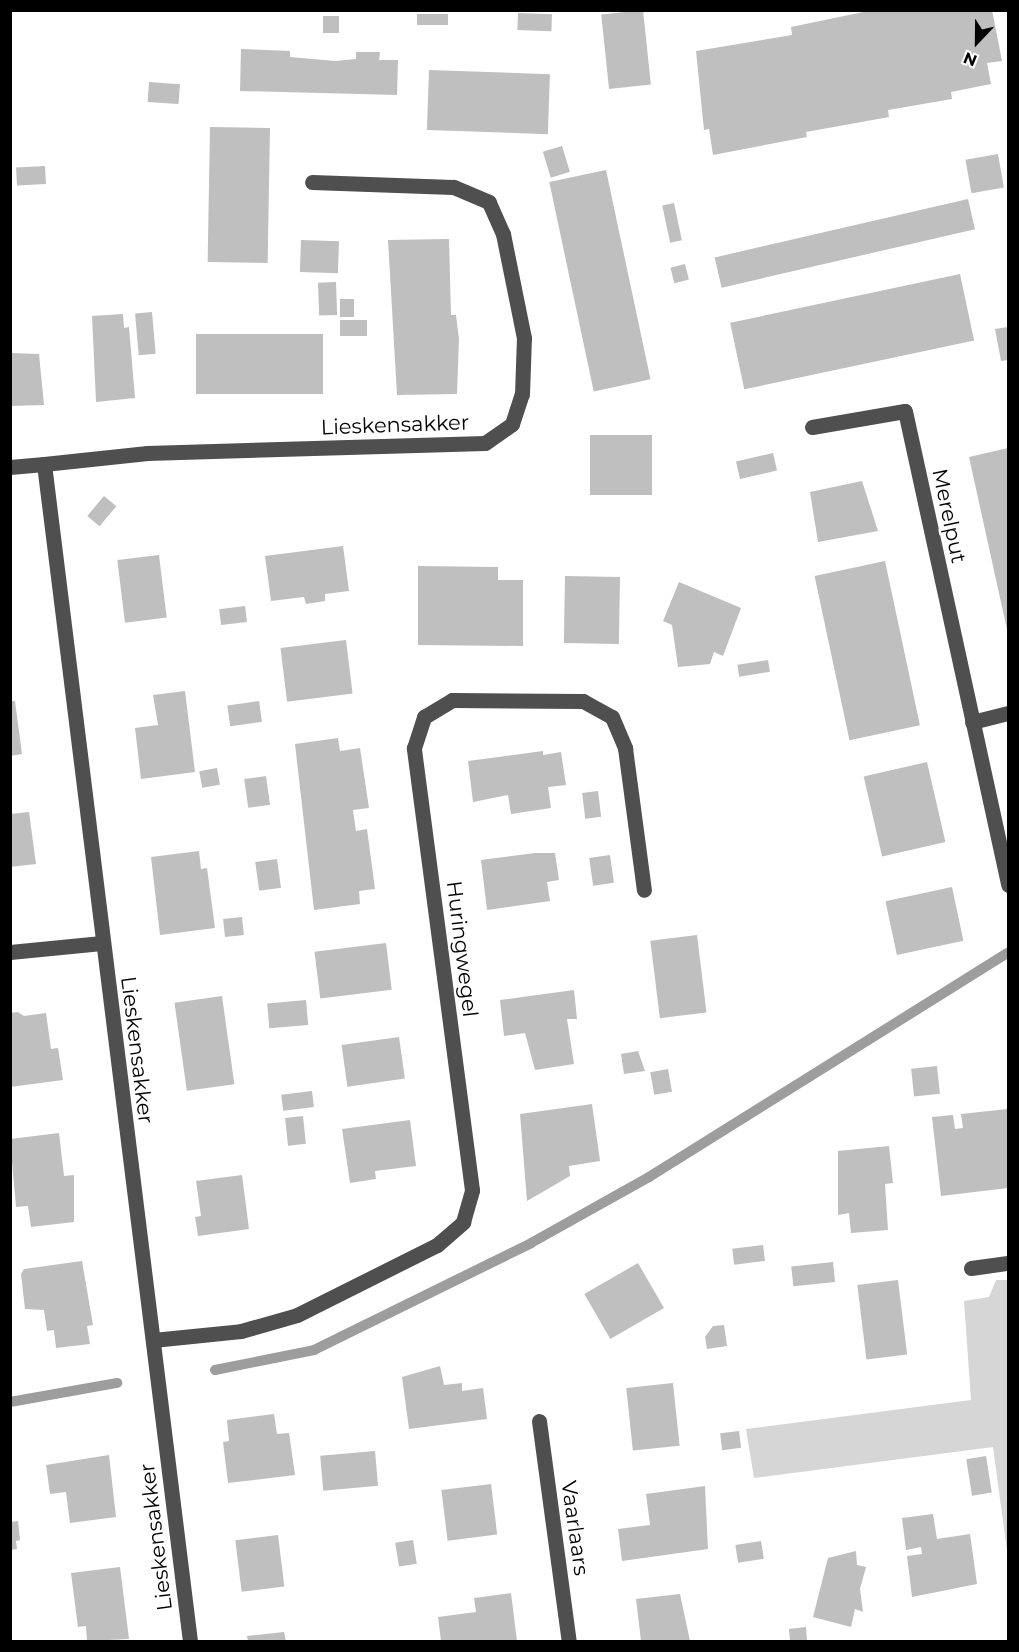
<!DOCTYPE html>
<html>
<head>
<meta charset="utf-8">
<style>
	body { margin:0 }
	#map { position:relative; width:1019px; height:1652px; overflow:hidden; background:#fff; font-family:Montserrat,sans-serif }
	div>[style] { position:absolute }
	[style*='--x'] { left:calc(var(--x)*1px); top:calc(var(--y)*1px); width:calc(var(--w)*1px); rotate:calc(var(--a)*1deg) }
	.green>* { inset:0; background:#d6d6d6 }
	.stream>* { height:10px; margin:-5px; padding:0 5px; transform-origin:5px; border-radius:5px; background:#9d9d9d }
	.building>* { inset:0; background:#bfbfbf; transform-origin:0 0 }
	.minor>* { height:15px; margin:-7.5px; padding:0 7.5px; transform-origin:7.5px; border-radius:7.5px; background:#4f4f4f }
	span { translate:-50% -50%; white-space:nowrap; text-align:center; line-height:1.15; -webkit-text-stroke:4.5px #fff; paint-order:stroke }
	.street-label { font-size:21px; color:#000 }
	.frame { position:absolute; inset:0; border:12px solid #000; pointer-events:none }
	.north { position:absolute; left:947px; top:12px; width:60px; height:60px; -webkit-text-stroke:4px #fff; paint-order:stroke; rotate:202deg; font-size:16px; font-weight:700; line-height:24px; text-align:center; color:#000 }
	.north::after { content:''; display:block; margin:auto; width:21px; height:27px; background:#000; clip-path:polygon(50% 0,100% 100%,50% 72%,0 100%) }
</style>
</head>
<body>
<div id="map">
	<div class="green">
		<div style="clip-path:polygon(996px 1280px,1008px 1280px,1008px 1558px,993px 1447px,754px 1478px,746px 1429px,971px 1400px,964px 1301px,989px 1297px)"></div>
	</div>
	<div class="stream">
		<div style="--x:215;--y:1370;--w:101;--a:-11.4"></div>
		<div style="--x:314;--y:1350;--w:242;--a:-26.2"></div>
		<div style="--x:531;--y:1243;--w:135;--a:-29.2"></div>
		<div style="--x:649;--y:1177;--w:423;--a:-32"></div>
		<div style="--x:10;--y:1402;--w:109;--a:-10.1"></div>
	</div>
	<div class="building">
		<div style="left:643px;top:10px;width:75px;height:42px;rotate:84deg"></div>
		<div style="clip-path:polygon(873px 10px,992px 10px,1002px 61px,987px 63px,991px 84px,951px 92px,952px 99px,888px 110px,889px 117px,806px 132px,807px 137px,713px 155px,709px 129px,704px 130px,696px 51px,792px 35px,791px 27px)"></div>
		<div style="left:518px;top:13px;width:34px;height:17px;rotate:2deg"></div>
		<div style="left:417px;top:14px;width:31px;height:11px"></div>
		<div style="left:339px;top:16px;width:17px;height:16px;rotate:90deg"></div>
		<div style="clip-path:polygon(241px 49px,290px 51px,290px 57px,335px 61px,356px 59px,356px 52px,380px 52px,379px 60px,398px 60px,397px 95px,240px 91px)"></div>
		<div style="left:429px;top:70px;width:121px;height:60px;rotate:2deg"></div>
		<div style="left:149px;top:82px;width:31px;height:20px;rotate:4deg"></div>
		<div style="left:210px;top:127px;width:60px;height:135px;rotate:1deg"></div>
		<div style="left:562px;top:146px;width:27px;height:20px;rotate:73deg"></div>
		<div style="left:998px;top:154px;width:34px;height:33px;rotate:80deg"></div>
		<div style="left:45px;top:166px;width:18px;height:29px;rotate:87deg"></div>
		<div style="left:606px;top:170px;width:214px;height:58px;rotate:78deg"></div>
		<div style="left:968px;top:199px;width:31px;height:260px;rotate:77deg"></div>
		<div style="left:674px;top:203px;width:38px;height:12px;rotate:78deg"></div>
		<div style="clip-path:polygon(449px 239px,451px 315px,456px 315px,459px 339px,457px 394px,397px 395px,388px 240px)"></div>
		<div style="left:301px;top:240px;width:38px;height:32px;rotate:2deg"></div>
		<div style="left:685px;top:264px;width:16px;height:15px;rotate:76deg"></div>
		<div style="left:960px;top:274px;width:68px;height:235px;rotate:78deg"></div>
		<div style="left:336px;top:282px;width:33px;height:18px;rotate:88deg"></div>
		<div style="left:340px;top:299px;width:14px;height:18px"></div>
		<div style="left:152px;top:312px;width:42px;height:17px;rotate:85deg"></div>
		<div style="clip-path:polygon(123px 314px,124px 328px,129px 327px,135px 398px,96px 402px,92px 316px)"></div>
		<div style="left:340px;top:320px;width:27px;height:16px"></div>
		<div style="clip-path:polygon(1008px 327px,1008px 360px,1001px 361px,995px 329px)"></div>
		<div style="left:323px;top:334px;width:60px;height:127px;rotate:90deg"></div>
		<div style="clip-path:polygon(10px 353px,39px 354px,44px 405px,10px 406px)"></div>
		<div style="left:590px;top:435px;width:62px;height:60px"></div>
		<div style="clip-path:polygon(1008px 448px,1008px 634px,969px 457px)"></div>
		<div style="left:773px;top:453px;width:18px;height:38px;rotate:77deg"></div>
		<div style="clip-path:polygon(862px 481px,878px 531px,818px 542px,810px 492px)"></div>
		<div style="left:104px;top:496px;width:16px;height:26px;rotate:40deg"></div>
		<div style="clip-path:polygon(343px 546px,349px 591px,325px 594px,325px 601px,306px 604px,304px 597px,271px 601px,265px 556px)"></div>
		<div style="left:159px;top:555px;width:63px;height:42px;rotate:83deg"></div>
		<div style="left:885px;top:561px;width:168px;height:72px;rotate:78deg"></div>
		<div style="clip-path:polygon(418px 566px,498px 567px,498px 580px,523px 580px,523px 646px,418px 645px)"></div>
		<div style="left:620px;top:577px;width:67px;height:55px;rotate:91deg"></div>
		<div style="clip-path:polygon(679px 582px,741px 608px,723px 656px,714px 652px,710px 664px,678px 667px,672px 625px,663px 621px)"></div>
		<div style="left:245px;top:606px;width:16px;height:26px;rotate:83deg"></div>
		<div style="left:346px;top:640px;width:54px;height:66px;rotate:83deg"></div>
		<div style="left:768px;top:660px;width:12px;height:31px;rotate:81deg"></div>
		<div style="clip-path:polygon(185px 691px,195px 772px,141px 779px,135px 728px,158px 725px,153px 695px)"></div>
		<div style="clip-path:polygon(10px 701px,15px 701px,22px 754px,10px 756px)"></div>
		<div style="left:259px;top:701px;width:21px;height:32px;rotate:82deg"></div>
		<div style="clip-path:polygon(338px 738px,340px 751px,360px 748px,369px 808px,353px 810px,356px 831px,367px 829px,375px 889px,359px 891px,360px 904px,314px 910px,295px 744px)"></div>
		<div style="clip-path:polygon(543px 751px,543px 755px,561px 752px,566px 785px,548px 787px,551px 808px,511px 814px,508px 795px,473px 802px,468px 761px)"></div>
		<div style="left:927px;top:762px;width:82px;height:65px;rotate:77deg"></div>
		<div style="left:217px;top:768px;width:17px;height:18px;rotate:80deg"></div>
		<div style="left:266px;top:776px;width:29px;height:22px;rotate:82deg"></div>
		<div style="left:598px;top:791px;width:26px;height:16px;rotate:83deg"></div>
		<div style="clip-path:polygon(29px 812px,36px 864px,10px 867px,10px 814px)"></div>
		<div style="clip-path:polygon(199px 851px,201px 869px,207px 868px,215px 928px,160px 935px,151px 857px)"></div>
		<div style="clip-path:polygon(535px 853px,555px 853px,559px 880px,547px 882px,550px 901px,487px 910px,481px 860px)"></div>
		<div style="left:610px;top:855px;width:28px;height:21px;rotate:82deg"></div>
		<div style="left:277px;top:859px;width:29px;height:22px;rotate:82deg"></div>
		<div style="left:952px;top:887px;width:55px;height:68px;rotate:78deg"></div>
		<div style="left:242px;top:917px;width:18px;height:19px;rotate:84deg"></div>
		<div style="left:697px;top:935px;width:78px;height:47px;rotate:83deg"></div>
		<div style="left:386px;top:943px;width:47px;height:72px;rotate:83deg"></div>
		<div style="clip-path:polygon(574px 990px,577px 1019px,567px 1019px,574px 1064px,535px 1070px,525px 1033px,504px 1036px,500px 1000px)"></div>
		<div style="left:222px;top:996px;width:89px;height:48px;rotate:82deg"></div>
		<div style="left:306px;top:1000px;width:25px;height:39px;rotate:85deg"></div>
		<div style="clip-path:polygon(18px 1012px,24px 1016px,46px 1013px,51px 1049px,58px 1048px,63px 1080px,10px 1087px,10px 1013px)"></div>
		<div style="left:399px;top:1037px;width:42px;height:58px;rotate:82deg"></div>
		<div style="clip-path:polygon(638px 1051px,645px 1071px,624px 1074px,621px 1054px)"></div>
		<div style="left:937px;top:1066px;width:28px;height:26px;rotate:84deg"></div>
		<div style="left:668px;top:1069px;width:23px;height:18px;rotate:80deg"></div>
		<div style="left:312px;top:1091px;width:16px;height:31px;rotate:83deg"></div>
		<div style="clip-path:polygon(592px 1104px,600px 1161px,569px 1166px,570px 1176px,527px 1201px,520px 1114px)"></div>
		<div style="clip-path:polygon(1008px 1109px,1008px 1188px,941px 1196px,932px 1117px,953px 1115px,955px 1129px,963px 1128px,961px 1114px)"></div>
		<div style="left:303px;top:1116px;width:28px;height:18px;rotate:84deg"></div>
		<div style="clip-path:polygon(410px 1120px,416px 1166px,375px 1171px,376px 1179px,350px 1183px,342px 1129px)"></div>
		<div style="clip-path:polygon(59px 1133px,64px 1176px,74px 1175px,74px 1222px,31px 1227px,28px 1206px,16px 1207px,10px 1139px)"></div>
		<div style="clip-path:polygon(889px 1146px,893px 1183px,885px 1184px,888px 1230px,851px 1233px,849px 1213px,838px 1215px,838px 1151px)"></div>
		<div style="clip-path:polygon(242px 1175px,249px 1229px,198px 1236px,195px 1217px,201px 1216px,196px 1181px)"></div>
		<div style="left:763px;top:1245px;width:16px;height:31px;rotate:83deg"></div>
		<div style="clip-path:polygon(82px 1261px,93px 1325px,87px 1326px,90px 1344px,56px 1348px,54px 1330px,47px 1331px,44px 1310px,25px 1309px,21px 1274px,24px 1269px)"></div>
		<div style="left:833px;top:1262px;width:20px;height:42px;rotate:84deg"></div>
		<div style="left:638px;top:1263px;width:52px;height:62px;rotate:60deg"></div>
		<div style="left:898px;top:1280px;width:75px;height:41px;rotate:83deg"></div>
		<div style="clip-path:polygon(724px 1325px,727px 1346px,707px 1349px,705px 1337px,713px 1326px)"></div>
		<div style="clip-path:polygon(440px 1366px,444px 1385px,462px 1383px,462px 1391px,483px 1388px,487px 1419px,409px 1429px,402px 1377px)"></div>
		<div style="left:673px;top:1383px;width:63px;height:47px;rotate:84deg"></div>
		<div style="clip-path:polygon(274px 1414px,277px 1434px,289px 1433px,295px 1475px,228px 1483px,223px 1442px,229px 1441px,227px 1420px)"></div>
		<div style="left:739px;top:1431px;width:17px;height:19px;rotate:83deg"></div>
		<div style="left:375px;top:1451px;width:35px;height:55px;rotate:85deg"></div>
		<div style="clip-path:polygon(109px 1455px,116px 1517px,70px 1523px,66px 1492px,50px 1494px,46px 1465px)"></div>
		<div style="left:986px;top:1456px;width:37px;height:20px;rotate:81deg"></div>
		<div style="left:491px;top:1484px;width:51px;height:50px;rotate:83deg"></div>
		<div style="clip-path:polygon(705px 1486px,708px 1549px,622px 1561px,618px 1529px,650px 1525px,646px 1494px)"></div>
		<div style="clip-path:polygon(933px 1514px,937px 1539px,970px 1534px,977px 1584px,912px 1597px,907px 1556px,922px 1554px,921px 1547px,906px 1550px,902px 1518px)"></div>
		<div style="clip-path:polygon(18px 1521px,20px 1540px,16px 1541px,17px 1549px,10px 1550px,10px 1522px)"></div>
		<div style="left:278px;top:1535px;width:52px;height:43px;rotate:83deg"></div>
		<div style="left:413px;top:1540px;width:24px;height:18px;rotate:81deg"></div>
		<div style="left:761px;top:1541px;width:18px;height:26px;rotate:81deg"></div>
		<div style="clip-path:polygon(856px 1551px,857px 1565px,866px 1567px,860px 1589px,863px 1612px,855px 1609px,851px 1627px,813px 1617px,828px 1558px)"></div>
		<div style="clip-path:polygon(120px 1567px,129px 1639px,87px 1641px,86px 1626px,78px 1627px,71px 1573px)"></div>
		<div style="clip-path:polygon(511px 1593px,517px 1641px,441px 1641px,438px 1617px,476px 1612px,474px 1598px)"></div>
		<div style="clip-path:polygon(680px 1594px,690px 1641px,641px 1641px,636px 1599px)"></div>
		<div style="clip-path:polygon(806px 1627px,807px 1641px,790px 1641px,789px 1629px)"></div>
		<div style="clip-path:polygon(284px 1632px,286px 1641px,248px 1641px,247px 1636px)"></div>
	</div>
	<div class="minor">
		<div style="--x:812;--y:427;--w:94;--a:-9.8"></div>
		<div style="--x:905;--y:411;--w:485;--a:77.7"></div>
		<div style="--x:44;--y:464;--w:104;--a:-6.1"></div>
		<div style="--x:147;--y:453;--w:338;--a:-1.7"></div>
		<div style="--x:485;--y:443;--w:33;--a:-35"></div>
		<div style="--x:512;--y:424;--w:32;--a:-72"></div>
		<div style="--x:522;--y:394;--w:56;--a:-88"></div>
		<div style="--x:524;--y:338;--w:106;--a:-101.4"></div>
		<div style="--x:503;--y:234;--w:35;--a:-114"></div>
		<div style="--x:489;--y:202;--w:39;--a:-157"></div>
		<div style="--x:453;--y:187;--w:141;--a:-178"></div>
		<div style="--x:10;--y:467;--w:34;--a:-5"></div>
		<div style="--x:44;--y:464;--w:1187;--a:82.93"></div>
		<div style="--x:972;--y:722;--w:37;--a:-14"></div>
		<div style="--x:10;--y:952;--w:92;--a:-5.6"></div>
		<div style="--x:971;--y:1268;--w:37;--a:-8"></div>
		<div style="--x:153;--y:1340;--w:88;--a:-5.8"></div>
		<div style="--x:241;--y:1331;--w:58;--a:-15.9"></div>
		<div style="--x:297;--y:1315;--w:157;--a:-26.6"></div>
		<div style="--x:437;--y:1245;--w:35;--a:-41"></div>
		<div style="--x:463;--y:1222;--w:33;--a:-74"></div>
		<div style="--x:472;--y:1190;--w:446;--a:-97.5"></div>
		<div style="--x:414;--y:748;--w:33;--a:-72"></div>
		<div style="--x:424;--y:717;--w:33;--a:-31"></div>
		<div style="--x:452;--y:700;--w:131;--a:0.4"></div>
		<div style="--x:583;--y:701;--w:33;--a:29"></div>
		<div style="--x:612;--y:717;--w:34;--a:67"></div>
		<div style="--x:625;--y:748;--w:143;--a:82.4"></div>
		<div style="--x:539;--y:1421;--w:223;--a:82.3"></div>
	</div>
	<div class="street-label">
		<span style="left:395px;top:425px;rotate:-2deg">Lieskensakker</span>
		<span style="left:949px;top:516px;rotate:78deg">Merelput</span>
		<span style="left:462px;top:949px;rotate:83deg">Huringwegel</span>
		<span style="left:137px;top:1050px;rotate:83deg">Lieskensakker</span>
		<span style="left:575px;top:1528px;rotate:82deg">Vaarlaars</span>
		<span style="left:156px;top:1537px;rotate:-97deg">Lieskensakker</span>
	</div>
	<div class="frame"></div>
	<div class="north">N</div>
</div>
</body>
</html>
